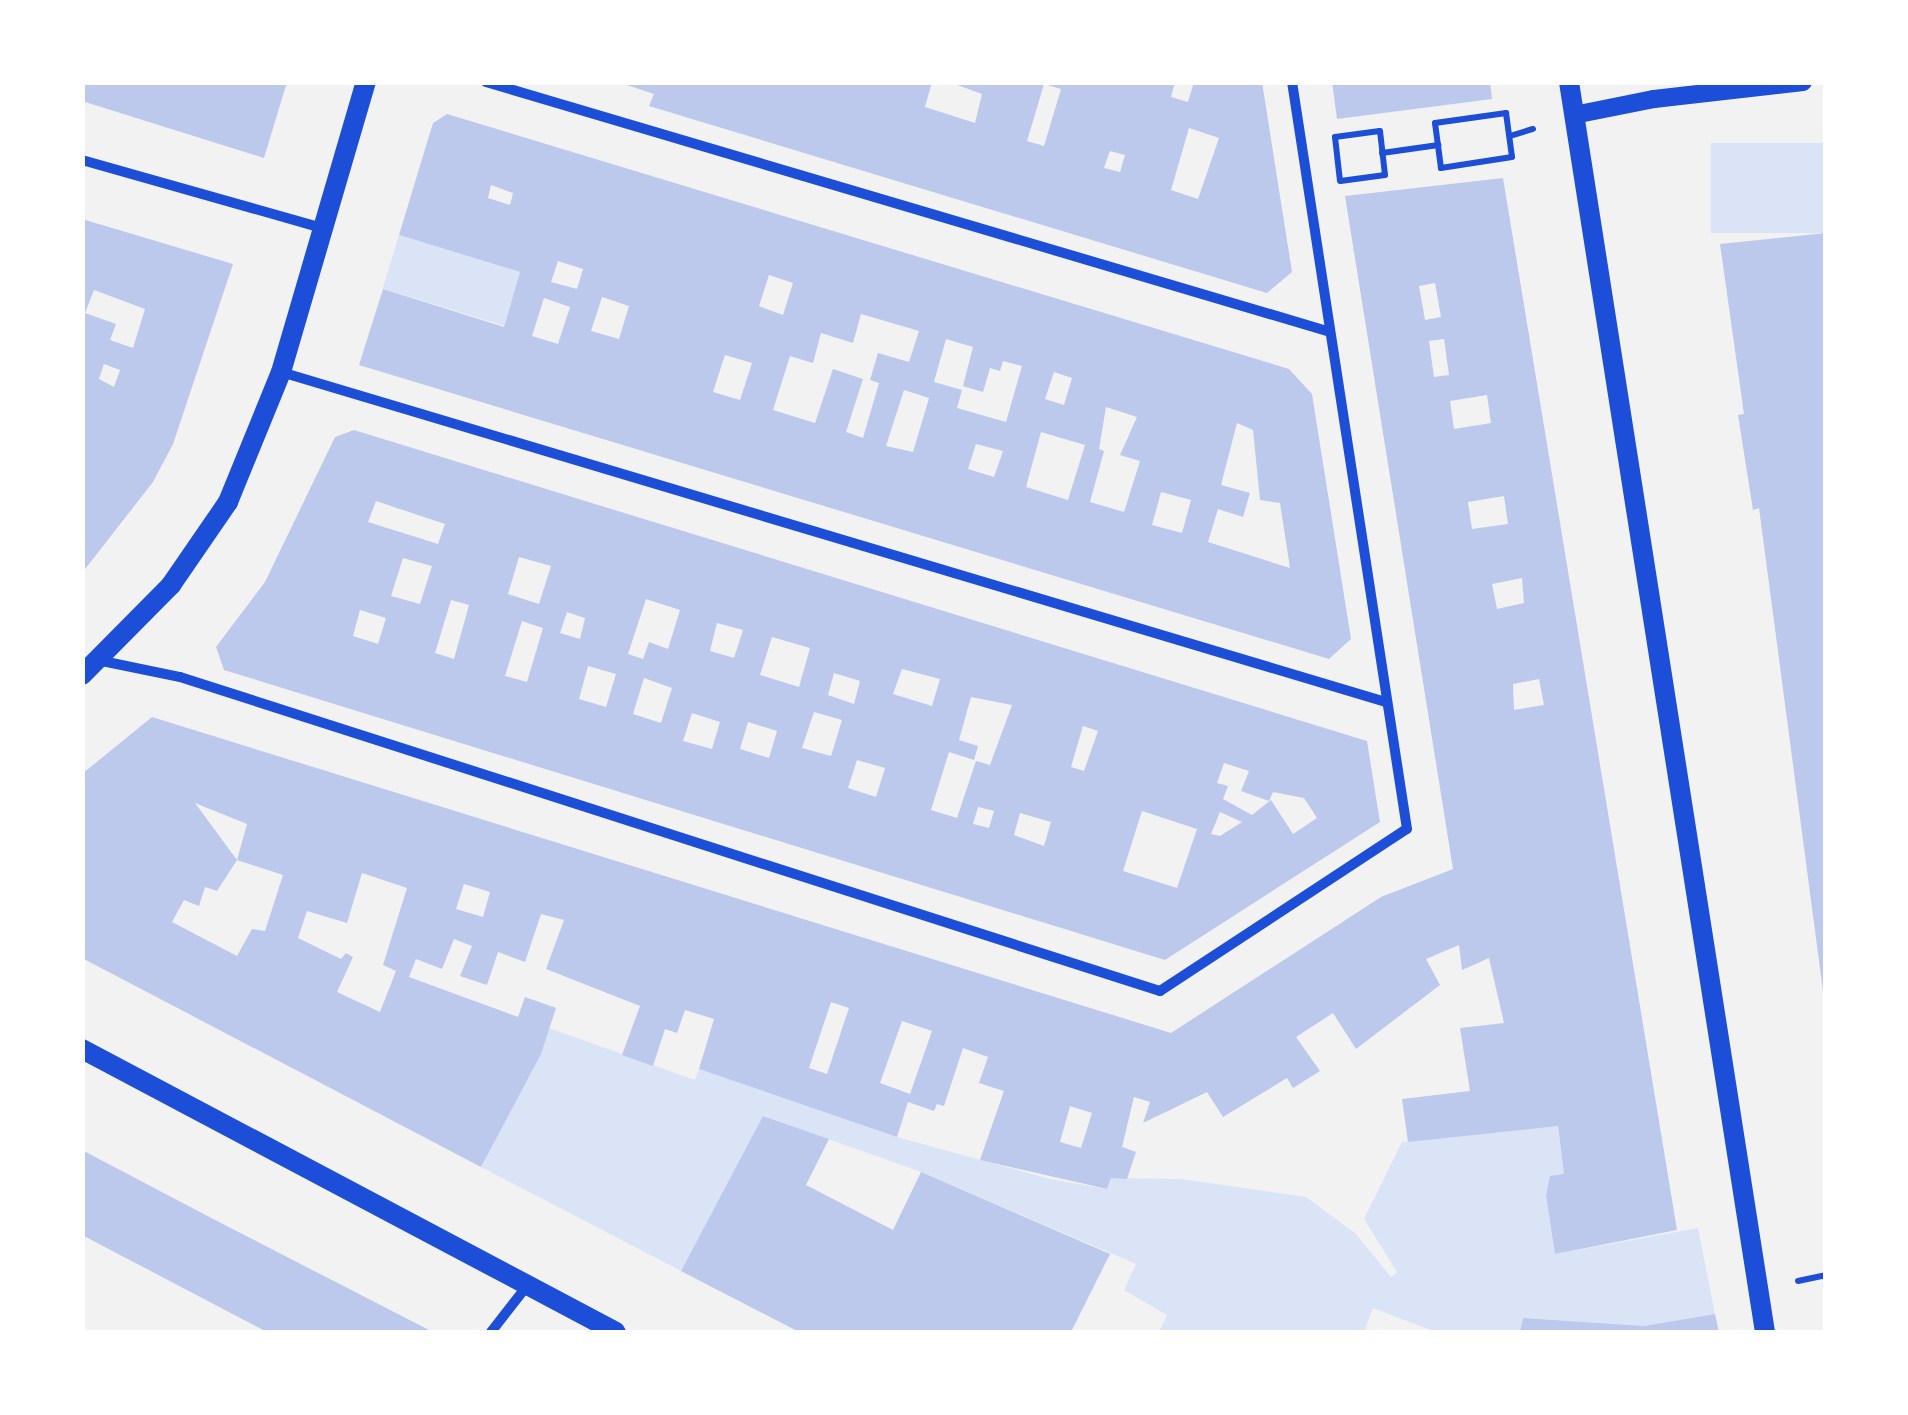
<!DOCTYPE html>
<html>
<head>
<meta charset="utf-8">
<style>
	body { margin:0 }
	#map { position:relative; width:1908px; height:1415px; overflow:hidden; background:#f2f2f2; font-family:"Space Grotesk",sans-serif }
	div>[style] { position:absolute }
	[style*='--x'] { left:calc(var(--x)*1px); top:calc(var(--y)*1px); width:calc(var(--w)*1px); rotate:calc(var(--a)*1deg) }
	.green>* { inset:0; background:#dbe4f7; transform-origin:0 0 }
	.building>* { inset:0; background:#bdc9ec }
	.path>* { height:6px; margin:-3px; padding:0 3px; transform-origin:3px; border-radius:3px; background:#1d4ed8 }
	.minor>* { height:10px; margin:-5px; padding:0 5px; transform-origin:5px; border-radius:5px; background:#1d4ed8 }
	.tertiary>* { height:18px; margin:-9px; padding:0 9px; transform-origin:9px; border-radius:9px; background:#1d4ed8 }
	.secondary>* { height:20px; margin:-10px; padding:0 10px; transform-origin:10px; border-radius:10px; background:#1d4ed8 }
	span { translate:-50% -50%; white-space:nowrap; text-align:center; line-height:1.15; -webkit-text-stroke:8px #fff; paint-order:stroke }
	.frame { position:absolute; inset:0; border:85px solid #fff; pointer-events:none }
</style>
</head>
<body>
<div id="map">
	<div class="green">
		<div style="left:1825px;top:143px;width:90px;height:114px;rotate:90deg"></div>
		<div style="left:399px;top:235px;width:127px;height:56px;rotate:17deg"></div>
		<div style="clip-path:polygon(549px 1028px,695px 1080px,699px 1069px,897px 1137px,1050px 1179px,1107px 1189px,1111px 1178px,1181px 1179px,1306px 1197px,1355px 1233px,1391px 1277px,1397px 1272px,1364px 1219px,1402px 1142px,1558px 1126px,1564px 1174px,1546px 1196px,1555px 1254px,1698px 1228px,1715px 1314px,1644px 1326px,1523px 1318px,1520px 1332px,1436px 1332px,1373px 1308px,1364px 1332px,1159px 1332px,1167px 1315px,1124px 1290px,1136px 1264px,921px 1172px,764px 1116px,681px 1271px,481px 1167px)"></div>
	</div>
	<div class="building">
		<div style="clip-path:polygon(82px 82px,287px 82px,264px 158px,82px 101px)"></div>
		<div style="clip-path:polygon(evenodd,618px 82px,932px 82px,925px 107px,975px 123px,982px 94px,949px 82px,1175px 82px,1171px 97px,1188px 102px,1194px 82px,1262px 82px,1292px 272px,1267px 293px,649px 106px,654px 94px,618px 82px,1044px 84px,1061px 89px,1044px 146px,1027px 141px,1044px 84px,618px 82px,1189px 128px,1219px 138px,1198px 199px,1171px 190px,1189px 128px,618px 82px,1110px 151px,1125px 155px,1120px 172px,1104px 168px,1110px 151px)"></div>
		<div style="clip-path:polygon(1332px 82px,1490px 82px,1492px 99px,1337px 119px)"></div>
		<div style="clip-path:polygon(evenodd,447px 114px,1289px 369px,1312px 394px,1351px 639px,1329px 659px,359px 365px,383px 289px,504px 327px,520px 272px,399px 235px,433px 123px,447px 114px,491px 185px,513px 193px,510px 205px,488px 198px,491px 185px,447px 114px,558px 261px,583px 269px,577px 289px,551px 282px,558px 261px,447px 114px,769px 275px,793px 283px,783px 315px,759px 306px,769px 275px,447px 114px,602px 297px,629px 306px,619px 339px,591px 331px,602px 297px,447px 114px,544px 298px,570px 307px,558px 344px,532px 336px,544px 298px,447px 114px,861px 314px,919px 331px,909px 362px,878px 353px,870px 380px,879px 383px,863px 438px,846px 432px,863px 379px,833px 369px,815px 423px,773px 410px,790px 356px,813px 363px,821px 333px,853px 343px,861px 314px,447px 114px,946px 339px,973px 347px,963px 386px,983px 392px,990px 368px,1000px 371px,1003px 361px,1022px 366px,1006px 422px,957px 408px,962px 390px,934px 382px,946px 339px,447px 114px,725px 355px,752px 363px,740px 400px,713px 392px,725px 355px,447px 114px,1054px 372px,1072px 378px,1064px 405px,1045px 399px,1054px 372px,447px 114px,904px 390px,929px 398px,913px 452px,886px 446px,904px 390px,447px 114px,1106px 407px,1137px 417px,1120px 455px,1140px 461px,1124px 512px,1090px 502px,1104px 451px,1099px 449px,1106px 407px,447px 114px,1237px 423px,1253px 430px,1260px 500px,1280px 503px,1290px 568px,1208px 542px,1218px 509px,1243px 517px,1250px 493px,1221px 485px,1237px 423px,447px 114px,1041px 432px,1085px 445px,1068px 500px,1026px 487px,1041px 432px,447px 114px,976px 444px,1003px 451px,994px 477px,968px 469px,976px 444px,447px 114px,1161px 492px,1191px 500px,1182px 533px,1152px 525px,1161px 492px)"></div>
		<div style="clip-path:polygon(evenodd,1503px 178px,1677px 1230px,1555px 1254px,1546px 1196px,1550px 1176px,1564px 1174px,1558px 1126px,1408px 1142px,1402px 1099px,1470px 1091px,1460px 1028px,1504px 1023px,1489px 958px,1462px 970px,1459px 945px,1426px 959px,1440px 985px,1356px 1049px,1333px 1013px,1296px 1037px,1320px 1071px,1293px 1088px,1287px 1078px,1223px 1117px,1207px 1092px,1143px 1123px,1150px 1102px,1134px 1097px,1122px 1147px,1136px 1152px,1127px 1179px,1111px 1178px,1107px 1189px,980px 1160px,1004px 1091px,979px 1083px,988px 1057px,963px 1048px,944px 1106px,937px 1104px,934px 1111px,908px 1102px,897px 1137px,699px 1069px,714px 1019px,685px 1010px,677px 1033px,665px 1029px,653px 1066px,622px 1055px,640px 1006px,546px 969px,564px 920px,541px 914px,525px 962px,498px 952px,487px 985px,460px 976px,472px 946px,454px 939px,442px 969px,416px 959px,409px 977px,518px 1017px,525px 997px,556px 1008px,541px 1054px,481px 1167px,82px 958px,82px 774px,152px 717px,1171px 1033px,1381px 897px,1453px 869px,1345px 196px,1503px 178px,1435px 283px,1441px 317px,1425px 320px,1419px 286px,1435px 283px,1503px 178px,1444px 339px,1449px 375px,1434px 377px,1429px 341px,1444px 339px,1503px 178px,1487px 395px,1491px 423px,1454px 429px,1450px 401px,1487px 395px,1503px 178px,1504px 496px,1508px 524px,1472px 529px,1468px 502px,1504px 496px,1503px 178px,1522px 578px,1524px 603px,1497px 609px,1492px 584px,1522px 578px,1503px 178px,1539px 679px,1544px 705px,1514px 710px,1513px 684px,1539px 679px,1503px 178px,195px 803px,247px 824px,237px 860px,283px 875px,265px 931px,252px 929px,237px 956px,172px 922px,184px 900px,199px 906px,205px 887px,217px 891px,237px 860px,195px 803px,1503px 178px,362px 873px,407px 888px,383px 965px,396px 971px,380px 1012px,337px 992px,353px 957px,346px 953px,341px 959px,298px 938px,307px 911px,347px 923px,362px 873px,1503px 178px,464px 884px,490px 892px,483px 917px,456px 909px,464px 884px,1503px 178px,831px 1002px,849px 1008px,827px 1074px,809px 1068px,831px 1002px,1503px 178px,902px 1021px,932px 1031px,910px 1094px,880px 1083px,902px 1021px,1503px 178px,1070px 1106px,1092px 1113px,1081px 1148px,1060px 1142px,1070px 1106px)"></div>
		<div style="clip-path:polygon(evenodd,82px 219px,233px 264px,173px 444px,153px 482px,82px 573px,82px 219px,94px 290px,145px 309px,133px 348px,110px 340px,116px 324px,85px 313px,94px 290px,82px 219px,104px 364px,120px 370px,114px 387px,99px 379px,104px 364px)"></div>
		<div style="clip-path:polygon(1826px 233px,1826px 991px,1823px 991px,1759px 508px,1753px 510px,1738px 415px,1744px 414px,1720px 244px)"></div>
		<div style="clip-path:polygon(evenodd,354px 430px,1367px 741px,1380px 822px,1165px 960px,224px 670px,216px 647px,265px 582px,335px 437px,354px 430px,376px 501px,445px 524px,438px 544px,368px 522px,376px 501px,354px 430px,519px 557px,551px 566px,539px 604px,508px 594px,519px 557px,354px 430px,403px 558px,432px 566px,420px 604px,391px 596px,403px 558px,354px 430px,646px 599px,680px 610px,668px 649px,649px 642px,643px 659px,628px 654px,646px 599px,354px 430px,451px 600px,469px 605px,454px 659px,435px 653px,451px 600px,354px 430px,360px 610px,386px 618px,378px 644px,353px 636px,360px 610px,354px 430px,567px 612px,585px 618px,580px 639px,560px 633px,567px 612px,354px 430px,522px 621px,543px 628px,527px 682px,505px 676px,522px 621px,354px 430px,717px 623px,743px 630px,734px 658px,710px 651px,717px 623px,354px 430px,772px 637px,810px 648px,799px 687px,760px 675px,772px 637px,354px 430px,588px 666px,616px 674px,606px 707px,579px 699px,588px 666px,354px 430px,902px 669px,940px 679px,932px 706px,893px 694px,902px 669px,354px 430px,834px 673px,860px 681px,854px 704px,828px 695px,834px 673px,354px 430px,644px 678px,672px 688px,661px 723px,633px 714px,644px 678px,354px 430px,971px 697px,1012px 705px,990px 765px,976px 761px,957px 818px,931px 810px,949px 752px,974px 760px,978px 746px,959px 740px,971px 697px,354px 430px,814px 712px,842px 720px,831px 756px,802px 748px,814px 712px,354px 430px,692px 713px,720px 722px,712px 749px,683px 741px,692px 713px,354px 430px,748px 722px,777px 731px,769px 758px,740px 749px,748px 722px,354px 430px,1083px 726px,1098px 731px,1084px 771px,1071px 767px,1083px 726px,354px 430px,857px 760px,885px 768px,876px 797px,848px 788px,857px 760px,354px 430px,1224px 763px,1249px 771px,1241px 791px,1269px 801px,1273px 792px,1304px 798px,1317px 818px,1293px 834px,1271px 800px,1252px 815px,1223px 799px,1228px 786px,1217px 783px,1224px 763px,354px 430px,978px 807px,994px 811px,989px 828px,973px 824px,978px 807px,354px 430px,1142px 811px,1197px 829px,1177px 888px,1123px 871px,1142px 811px,354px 430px,1220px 812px,1242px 822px,1220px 836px,1211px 834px,1220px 812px,354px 430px,1020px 813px,1051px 822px,1044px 846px,1014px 835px,1020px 813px)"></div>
		<div style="clip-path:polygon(763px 1116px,829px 1139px,806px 1185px,893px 1230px,921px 1172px,1110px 1254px,1071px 1332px,799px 1332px,681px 1271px)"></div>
		<div style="clip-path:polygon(82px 1150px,217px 1221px,433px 1332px,267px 1332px,82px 1235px)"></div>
		<div style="clip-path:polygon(1715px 1314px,1719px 1332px,1520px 1332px,1523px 1318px,1644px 1326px)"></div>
	</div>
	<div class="path">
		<div style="--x:1506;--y:113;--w:44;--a:82.2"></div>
		<div style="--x:1512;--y:157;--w:72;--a:171.2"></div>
		<div style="--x:1441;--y:168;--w:45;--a:-97.6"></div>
		<div style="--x:1435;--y:123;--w:72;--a:-8"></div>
		<div style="--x:1380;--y:131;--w:44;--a:83.5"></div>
		<div style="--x:1385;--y:175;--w:45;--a:172.4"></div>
		<div style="--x:1340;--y:181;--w:44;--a:-96.5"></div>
		<div style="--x:1335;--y:137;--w:45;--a:-7.6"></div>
		<div style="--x:1510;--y:136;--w:24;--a:-17"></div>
		<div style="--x:1382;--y:153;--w:57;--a:-8.1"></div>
		<div style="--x:1798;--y:1281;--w:29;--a:-12"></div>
	</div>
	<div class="minor">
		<div style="--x:486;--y:82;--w:877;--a:16.49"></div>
		<div style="--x:82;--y:160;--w:250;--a:15.8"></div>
		<div style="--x:281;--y:372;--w:1153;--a:16.63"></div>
		<div style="--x:102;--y:661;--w:80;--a:11.6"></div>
		<div style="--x:180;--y:677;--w:1029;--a:17.77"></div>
		<div style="--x:1160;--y:991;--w:295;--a:-33.3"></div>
		<div style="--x:1407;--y:829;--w:756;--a:-98.75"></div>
		<div style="--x:491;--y:1332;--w:58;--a:-52"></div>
	</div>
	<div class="tertiary">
		<div style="--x:1574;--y:115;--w:82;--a:-11.3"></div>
		<div style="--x:1654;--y:99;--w:150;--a:-6.5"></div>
	</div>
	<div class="secondary">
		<div style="--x:1569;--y:82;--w:1265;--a:81.09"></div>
		<div style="--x:82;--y:675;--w:127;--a:-45.3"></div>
		<div style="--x:171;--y:585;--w:101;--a:-55.5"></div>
		<div style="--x:228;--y:502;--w:140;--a:-67.8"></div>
		<div style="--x:281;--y:372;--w:302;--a:-73.7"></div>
		<div style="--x:82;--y:1049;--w:604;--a:27.92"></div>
	</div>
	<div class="frame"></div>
</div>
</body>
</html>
